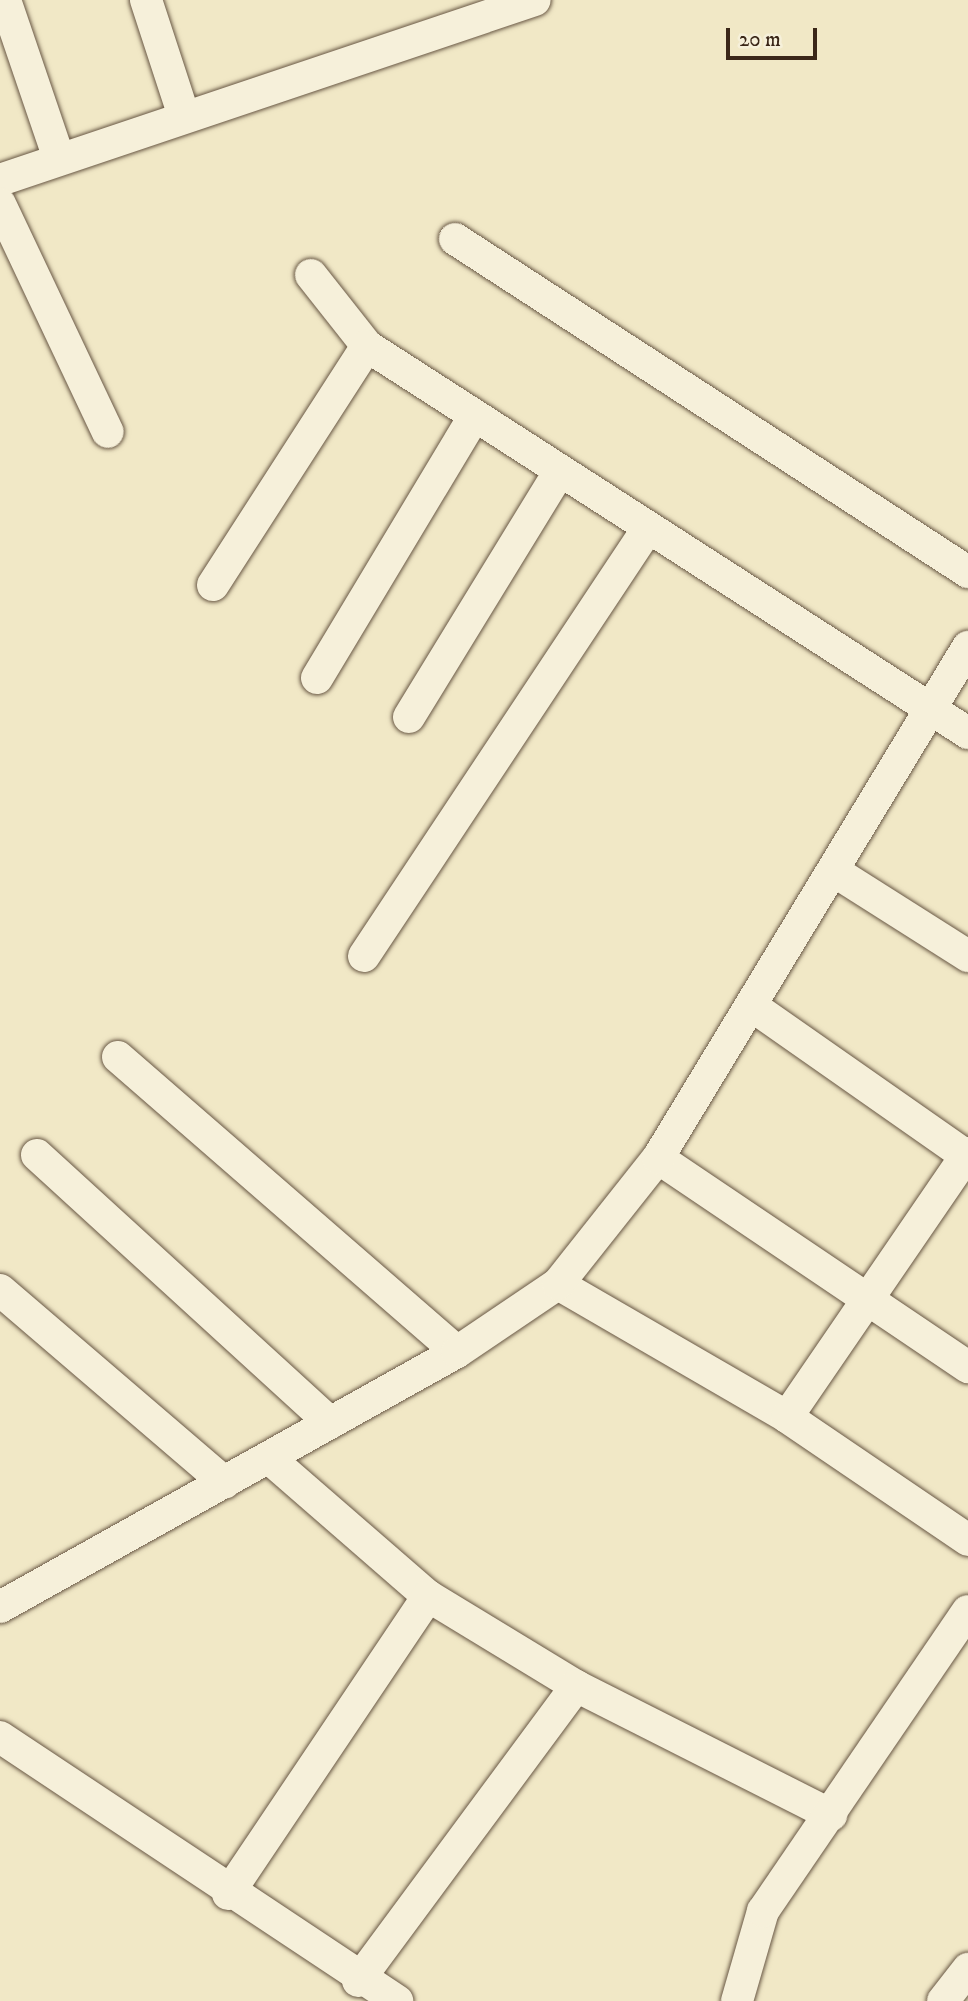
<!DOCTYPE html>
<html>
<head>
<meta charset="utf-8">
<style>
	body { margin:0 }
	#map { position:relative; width:968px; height:2001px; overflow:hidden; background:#f1e8c6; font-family:"IM FELL DW Pica",serif }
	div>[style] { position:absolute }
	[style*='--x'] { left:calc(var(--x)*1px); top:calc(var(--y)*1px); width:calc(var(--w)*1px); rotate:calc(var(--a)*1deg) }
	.roads { filter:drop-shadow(0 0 2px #685744) drop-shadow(0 0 2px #685744) }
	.street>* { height:32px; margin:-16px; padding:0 16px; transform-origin:16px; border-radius:16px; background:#f6f0da }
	span { translate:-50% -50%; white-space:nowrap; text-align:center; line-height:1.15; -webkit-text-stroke:7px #f6f0da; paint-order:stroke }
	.scale { position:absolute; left:726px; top:28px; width:91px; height:32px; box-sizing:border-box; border:4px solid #3b2718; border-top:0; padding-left:9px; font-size:21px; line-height:24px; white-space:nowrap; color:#3b2718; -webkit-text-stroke:5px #f6f0da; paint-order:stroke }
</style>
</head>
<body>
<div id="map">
	<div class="roads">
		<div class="street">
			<div style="--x:5;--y:0;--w:165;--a:71.2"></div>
			<div style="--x:146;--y:0;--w:122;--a:71.9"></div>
			<div style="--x:0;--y:180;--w:564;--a:-18.6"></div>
			<div style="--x:0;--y:204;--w:252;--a:64.7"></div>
			<div style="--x:455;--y:239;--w:612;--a:32.99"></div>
			<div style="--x:311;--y:275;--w:90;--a:51.7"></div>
			<div style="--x:367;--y:346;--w:715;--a:32.78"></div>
			<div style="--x:213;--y:585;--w:284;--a:-57.2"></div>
			<div style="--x:317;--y:678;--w:305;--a:-59"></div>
			<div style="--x:409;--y:717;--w:289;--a:-58.5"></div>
			<div style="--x:834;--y:871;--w:159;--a:32.4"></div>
			<div style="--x:364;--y:956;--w:514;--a:-56.43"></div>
			<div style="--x:752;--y:1006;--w:264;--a:35"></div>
			<div style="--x:118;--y:1057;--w:449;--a:41"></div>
			<div style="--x:37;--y:1155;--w:397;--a:42.4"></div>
			<div style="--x:658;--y:1158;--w:374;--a:34"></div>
			<div style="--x:558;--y:1284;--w:265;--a:30.1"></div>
			<div style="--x:787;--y:1417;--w:219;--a:34.2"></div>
			<div style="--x:0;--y:1290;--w:296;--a:40.6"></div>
			<div style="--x:787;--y:1417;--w:320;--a:-55.6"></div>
			<div style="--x:269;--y:1458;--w:211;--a:41"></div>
			<div style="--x:428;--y:1596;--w:173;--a:31.3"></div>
			<div style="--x:576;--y:1686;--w:286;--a:26.8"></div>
			<div style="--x:0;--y:1607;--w:523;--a:-29.16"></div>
			<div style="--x:457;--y:1352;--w:122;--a:-34"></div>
			<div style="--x:558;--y:1284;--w:161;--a:-51.6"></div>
			<div style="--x:658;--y:1158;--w:598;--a:-58.76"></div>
			<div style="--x:0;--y:1737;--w:477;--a:33.6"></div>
			<div style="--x:228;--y:1894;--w:359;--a:-56.1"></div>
			<div style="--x:358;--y:1981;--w:367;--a:-53.5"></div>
			<div style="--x:737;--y:2001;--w:94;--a:-73.9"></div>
			<div style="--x:763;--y:1911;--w:363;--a:-55.7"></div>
			<div style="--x:943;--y:2001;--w:41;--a:-52"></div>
		</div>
	</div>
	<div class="scale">20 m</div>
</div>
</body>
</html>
